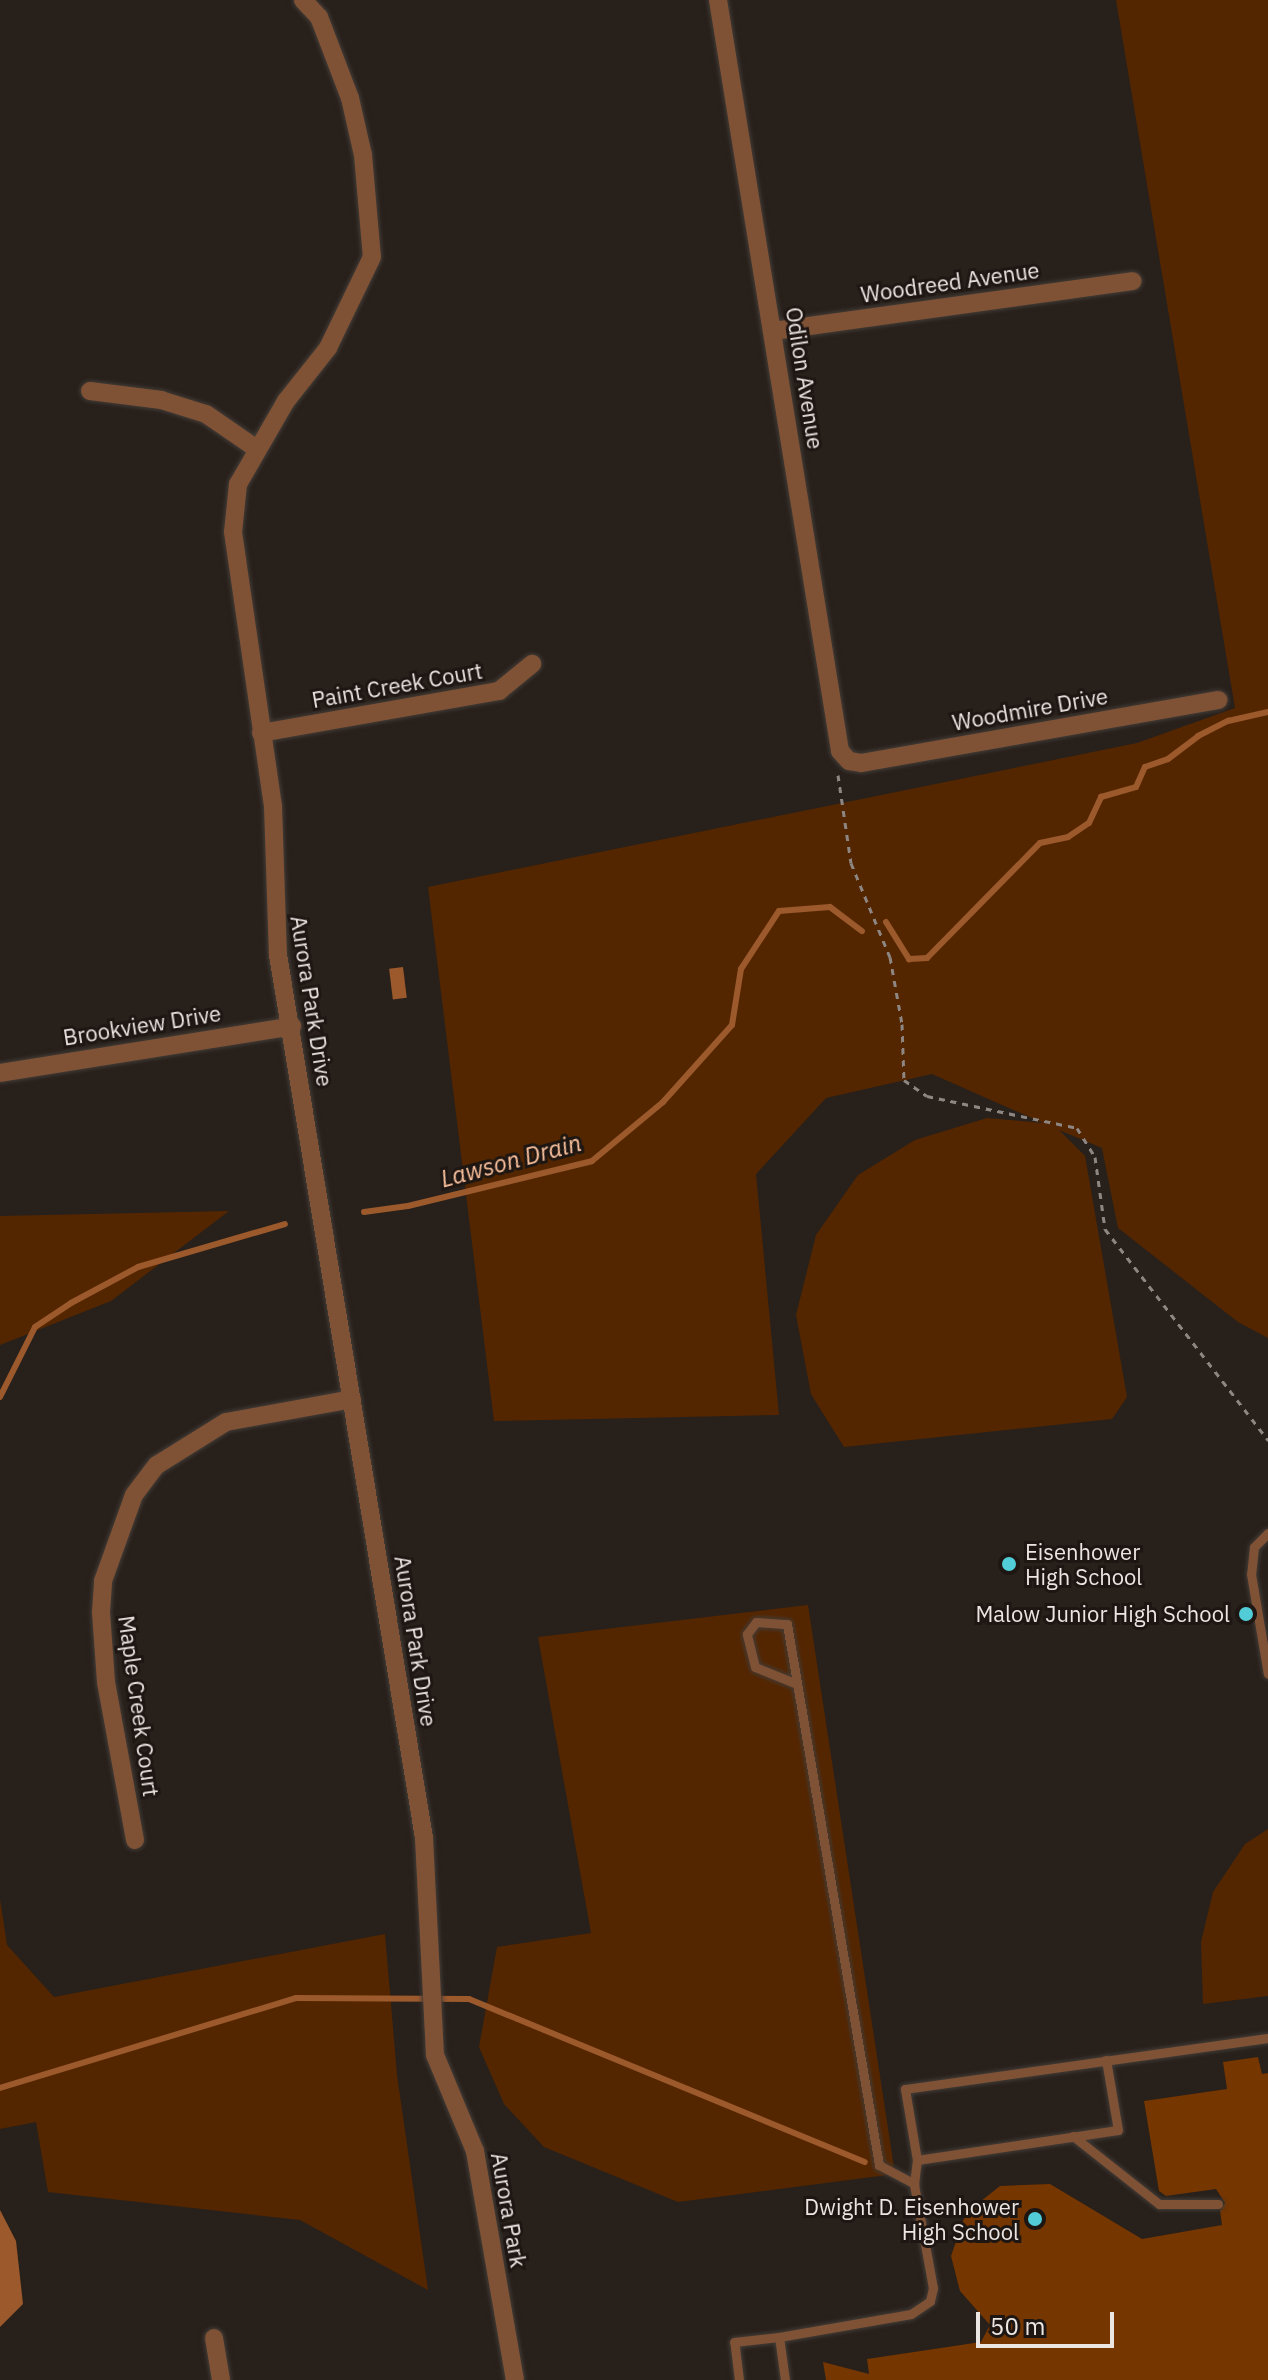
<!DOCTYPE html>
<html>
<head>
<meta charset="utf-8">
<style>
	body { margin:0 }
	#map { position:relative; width:1268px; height:2380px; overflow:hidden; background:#28201b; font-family:"IBM Plex Sans",sans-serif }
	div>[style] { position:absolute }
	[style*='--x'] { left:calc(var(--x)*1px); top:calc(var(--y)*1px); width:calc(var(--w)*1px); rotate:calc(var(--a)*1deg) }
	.green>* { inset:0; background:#542600 }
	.water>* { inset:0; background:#9b592c; transform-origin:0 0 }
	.stream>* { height:6px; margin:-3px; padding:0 3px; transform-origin:3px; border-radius:3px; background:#9b592c }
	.building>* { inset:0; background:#753600 }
	.path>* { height:3px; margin-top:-1.5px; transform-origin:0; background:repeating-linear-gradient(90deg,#8d8682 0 6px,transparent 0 12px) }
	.roads { filter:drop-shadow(0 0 2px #433c37) drop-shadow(0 0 2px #433c37) }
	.service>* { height:9px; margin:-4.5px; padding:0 4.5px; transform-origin:4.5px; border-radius:4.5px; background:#805235 }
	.minor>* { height:18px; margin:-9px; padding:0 9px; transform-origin:9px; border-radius:9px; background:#805235 }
	.dots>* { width:22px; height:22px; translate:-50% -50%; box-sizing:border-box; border:4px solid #1e1612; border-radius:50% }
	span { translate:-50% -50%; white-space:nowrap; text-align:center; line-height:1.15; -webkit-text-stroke:6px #1e1612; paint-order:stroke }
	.street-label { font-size:22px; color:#ece6e3 }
	.poi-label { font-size:22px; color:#ece6e3 }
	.left { translate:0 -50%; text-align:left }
	.right { translate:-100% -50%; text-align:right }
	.water-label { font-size:24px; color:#fac19d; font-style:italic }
	.scale { position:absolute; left:976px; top:2312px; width:138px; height:36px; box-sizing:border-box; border:4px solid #ece6e3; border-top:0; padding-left:10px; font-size:24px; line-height:28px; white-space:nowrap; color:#ece6e3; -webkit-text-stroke:6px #1e1612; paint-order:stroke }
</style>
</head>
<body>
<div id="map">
	<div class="green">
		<div style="clip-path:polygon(1116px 0,1268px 0,1268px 1338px,1238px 1322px,1118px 1228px,1102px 1148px,1059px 1130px,1085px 1156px,1127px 1397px,1112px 1419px,844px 1447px,811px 1394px,796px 1315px,816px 1235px,858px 1175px,915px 1140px,987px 1118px,1043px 1123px,932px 1074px,826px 1098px,756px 1174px,779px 1415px,494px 1421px,428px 887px,1137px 743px,1235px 708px)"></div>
		<div style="clip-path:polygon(229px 1211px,111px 1301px,0 1345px,0 1216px)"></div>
		<div style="clip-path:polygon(808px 1605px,895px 2174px,678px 2202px,544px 2147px,504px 2104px,479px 2047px,497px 1947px,591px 1933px,538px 1637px)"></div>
		<div style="clip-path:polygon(1268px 1829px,1268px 1996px,1203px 2004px,1201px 1942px,1213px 1892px,1245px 1844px)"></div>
		<div style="clip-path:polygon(0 1899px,7px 1945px,54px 1997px,385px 1934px,397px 2075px,428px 2290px,300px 2220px,48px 2192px,36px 2122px,0 2129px)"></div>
	</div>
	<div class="water">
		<div style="left:403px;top:967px;width:31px;height:14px;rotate:83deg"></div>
		<div style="clip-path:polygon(0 2210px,16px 2241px,23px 2304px,0 2327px)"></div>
	</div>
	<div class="stream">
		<div style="--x:886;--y:922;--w:44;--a:58.1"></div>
		<div style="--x:909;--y:959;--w:18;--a:-3"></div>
		<div style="--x:927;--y:958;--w:161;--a:-45.5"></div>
		<div style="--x:1040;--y:843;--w:29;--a:-12"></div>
		<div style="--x:1068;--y:837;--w:25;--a:-34"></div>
		<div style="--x:1089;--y:823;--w:29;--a:-65"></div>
		<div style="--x:1101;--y:797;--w:36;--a:-16"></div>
		<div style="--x:1136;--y:787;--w:22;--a:-66"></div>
		<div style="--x:1145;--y:767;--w:24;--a:-19"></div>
		<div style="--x:1168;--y:759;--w:38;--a:-37"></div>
		<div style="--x:1198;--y:736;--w:34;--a:-27"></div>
		<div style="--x:1228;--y:721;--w:41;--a:-12.7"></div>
		<div style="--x:364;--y:1212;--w:44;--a:-7.8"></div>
		<div style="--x:408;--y:1206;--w:189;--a:-13.7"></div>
		<div style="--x:592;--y:1161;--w:92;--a:-39.7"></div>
		<div style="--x:663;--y:1102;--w:103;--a:-48.1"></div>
		<div style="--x:732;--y:1025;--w:57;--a:-80.9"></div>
		<div style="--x:741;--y:969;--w:69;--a:-56.8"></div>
		<div style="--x:779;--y:911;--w:51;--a:-4.5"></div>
		<div style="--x:830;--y:907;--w:40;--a:37"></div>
		<div style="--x:0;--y:1397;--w:78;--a:-63.4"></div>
		<div style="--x:35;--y:1327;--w:43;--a:-33.7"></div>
		<div style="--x:71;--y:1303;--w:76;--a:-28.2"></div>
		<div style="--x:138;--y:1267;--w:153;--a:-16.3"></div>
		<div style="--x:0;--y:2088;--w:309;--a:-16.9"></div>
		<div style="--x:296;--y:1998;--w:173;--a:0.3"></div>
		<div style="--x:469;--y:1999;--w:428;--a:22.4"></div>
	</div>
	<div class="building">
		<div style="clip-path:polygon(1258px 2057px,1262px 2074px,1268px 2073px,1268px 2380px,826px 2380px,823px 2362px,869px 2374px,867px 2359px,981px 2342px,990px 2325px,960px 2291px,951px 2256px,966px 2213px,1000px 2186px,1050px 2184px,1142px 2239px,1222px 2225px,1220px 2211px,1225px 2203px,1216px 2189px,1166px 2196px,1159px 2191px,1144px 2101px,1227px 2089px,1223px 2062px)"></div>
	</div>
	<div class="path">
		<div style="--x:838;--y:775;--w:89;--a:81.6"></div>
		<div style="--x:851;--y:863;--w:102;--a:67.5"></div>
		<div style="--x:890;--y:957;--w:68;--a:79.8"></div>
		<div style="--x:902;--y:1024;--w:56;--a:88"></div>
		<div style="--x:904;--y:1080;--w:28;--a:35"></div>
		<div style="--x:927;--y:1096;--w:153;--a:12"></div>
		<div style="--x:1077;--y:1128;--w:34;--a:58"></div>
		<div style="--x:1095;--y:1157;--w:73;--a:82.1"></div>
		<div style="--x:1105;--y:1229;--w:267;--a:52.3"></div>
	</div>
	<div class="roads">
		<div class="service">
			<div style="--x:1268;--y:1533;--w:20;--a:135"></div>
			<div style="--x:1254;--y:1547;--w:27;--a:96"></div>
			<div style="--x:1251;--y:1574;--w:101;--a:80.4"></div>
			<div style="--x:797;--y:1684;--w:45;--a:-158"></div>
			<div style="--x:755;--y:1667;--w:34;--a:-104"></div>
			<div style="--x:747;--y:1634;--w:15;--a:-53"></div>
			<div style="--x:756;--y:1622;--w:31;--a:4"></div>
			<div style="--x:787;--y:1624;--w:549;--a:80.35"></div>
			<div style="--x:879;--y:2165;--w:40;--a:28"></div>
			<div style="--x:1073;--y:2136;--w:110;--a:38.3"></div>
			<div style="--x:1159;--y:2204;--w:59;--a:0"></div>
			<div style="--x:917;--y:2160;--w:203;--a:-8.5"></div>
			<div style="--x:1118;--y:2130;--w:71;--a:-99.7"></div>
			<div style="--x:739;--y:2380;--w:38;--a:-97"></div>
			<div style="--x:734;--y:2342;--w:45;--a:-6.3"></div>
			<div style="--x:785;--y:2380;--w:43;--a:-97.9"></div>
			<div style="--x:779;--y:2337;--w:134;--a:-9.9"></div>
			<div style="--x:911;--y:2314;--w:23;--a:-34"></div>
			<div style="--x:930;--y:2301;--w:13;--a:-77"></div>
			<div style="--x:933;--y:2288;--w:106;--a:-100.4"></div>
			<div style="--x:914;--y:2184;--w:24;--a:-83"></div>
			<div style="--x:917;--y:2160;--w:72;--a:-99.6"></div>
			<div style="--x:905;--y:2089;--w:367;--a:-8"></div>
		</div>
		<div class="minor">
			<div style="--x:303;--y:0;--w:23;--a:47"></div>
			<div style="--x:319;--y:17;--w:87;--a:69.1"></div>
			<div style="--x:350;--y:98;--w:58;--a:77.2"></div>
			<div style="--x:363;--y:155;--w:102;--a:85"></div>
			<div style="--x:372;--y:257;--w:101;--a:115.8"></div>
			<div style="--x:328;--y:348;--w:68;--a:128.4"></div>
			<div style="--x:286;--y:401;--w:96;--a:120"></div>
			<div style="--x:238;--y:484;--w:48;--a:95.9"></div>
			<div style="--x:233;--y:532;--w:277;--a:81.7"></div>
			<div style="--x:273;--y:806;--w:149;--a:88.1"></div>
			<div style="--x:278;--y:955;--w:895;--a:80.61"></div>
			<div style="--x:424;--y:1838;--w:217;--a:87.1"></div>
			<div style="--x:435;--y:2055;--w:104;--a:67.4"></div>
			<div style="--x:475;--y:2151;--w:232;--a:80.1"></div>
			<div style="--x:718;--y:0;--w:761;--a:80.77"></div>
			<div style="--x:840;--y:751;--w:13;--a:48"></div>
			<div style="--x:849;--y:761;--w:12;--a:9"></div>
			<div style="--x:861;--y:763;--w:363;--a:-10"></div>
			<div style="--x:773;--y:331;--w:363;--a:-7.9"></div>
			<div style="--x:90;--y:391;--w:72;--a:7.2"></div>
			<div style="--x:161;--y:400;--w:47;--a:17.3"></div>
			<div style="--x:206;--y:414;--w:62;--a:34.5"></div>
			<div style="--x:261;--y:733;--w:242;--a:-10"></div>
			<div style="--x:499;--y:691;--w:43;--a:-39.3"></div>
			<div style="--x:0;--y:1073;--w:296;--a:-9.1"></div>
			<div style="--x:135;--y:1840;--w:161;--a:-100.4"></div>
			<div style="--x:106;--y:1682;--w:70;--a:-94.1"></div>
			<div style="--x:101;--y:1612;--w:31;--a:-86"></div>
			<div style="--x:103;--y:1581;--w:91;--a:-70.2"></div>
			<div style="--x:134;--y:1495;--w:38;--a:-53"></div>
			<div style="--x:157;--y:1465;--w:81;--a:-31.9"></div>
			<div style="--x:226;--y:1422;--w:128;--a:-10.3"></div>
			<div style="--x:214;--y:2338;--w:43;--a:80.5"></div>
		</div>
	</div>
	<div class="dots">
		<div style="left:1009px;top:1564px;background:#52ccd6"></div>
		<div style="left:1246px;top:1614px;background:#52ccd6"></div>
		<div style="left:1035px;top:2219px;background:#52ccd6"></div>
	</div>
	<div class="street-label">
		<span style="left:950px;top:282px;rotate:-8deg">Woodreed Avenue</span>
		<span style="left:805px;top:378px;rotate:81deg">Odilon Avenue</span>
		<span style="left:397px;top:685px;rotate:-10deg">Paint Creek Court</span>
		<span style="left:1030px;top:709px;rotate:-10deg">Woodmire Drive</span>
		<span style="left:312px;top:1001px;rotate:81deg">Aurora Park Drive</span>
		<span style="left:142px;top:1025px;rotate:-9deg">Brookview Drive</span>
		<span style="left:416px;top:1641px;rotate:81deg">Aurora Park Drive</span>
		<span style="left:139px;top:1706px;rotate:82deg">Maple Creek Court</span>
		<span style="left:509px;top:2210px;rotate:80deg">Aurora Park</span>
	</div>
	<div class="poi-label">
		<span class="left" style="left:1025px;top:1564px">Eisenhower<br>High School</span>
		<span class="right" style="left:1230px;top:1614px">Malow Junior High School</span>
		<span class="right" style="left:1019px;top:2219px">Dwight D. Eisenhower<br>High School</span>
	</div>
	<div class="water-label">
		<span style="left:511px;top:1161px;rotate:-15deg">Lawson Drain</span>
	</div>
	<div class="scale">50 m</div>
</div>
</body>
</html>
